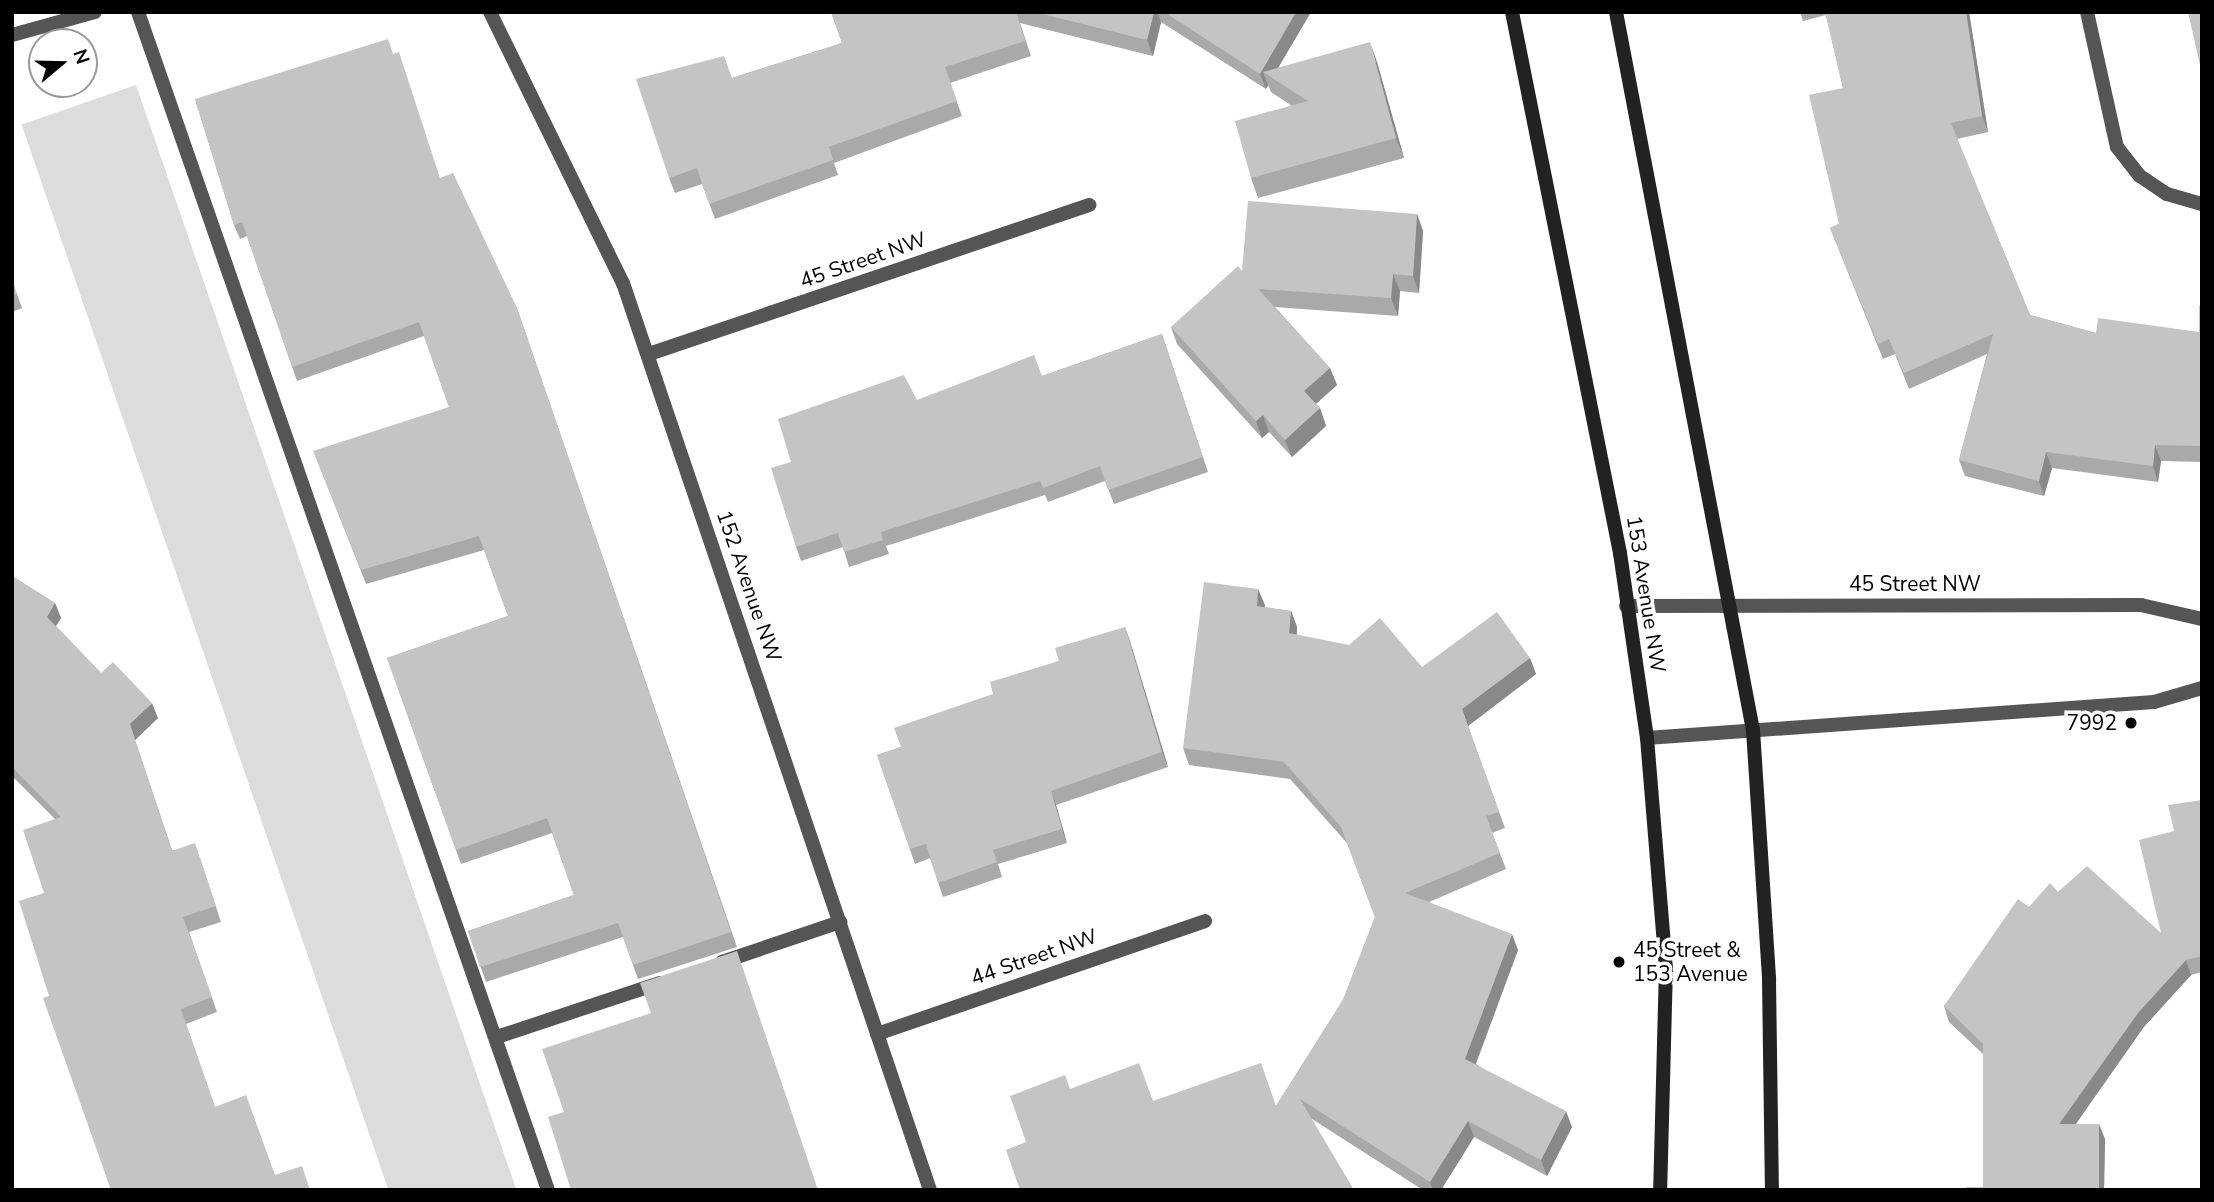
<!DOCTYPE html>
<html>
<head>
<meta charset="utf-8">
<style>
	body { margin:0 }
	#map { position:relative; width:2214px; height:1202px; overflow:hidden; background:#fff; font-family:"Nunito Sans",sans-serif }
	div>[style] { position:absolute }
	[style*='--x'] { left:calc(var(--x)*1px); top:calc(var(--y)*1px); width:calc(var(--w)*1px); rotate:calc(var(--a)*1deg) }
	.green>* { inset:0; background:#dcdcdc; transform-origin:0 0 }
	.service>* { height:14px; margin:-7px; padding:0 7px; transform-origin:7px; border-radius:7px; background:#555 }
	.minor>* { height:14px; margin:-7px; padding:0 7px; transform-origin:7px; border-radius:7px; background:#555 }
	.tertiary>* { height:14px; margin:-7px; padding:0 7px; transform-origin:7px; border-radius:7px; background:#555 }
	.secondary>* { height:14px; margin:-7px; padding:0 7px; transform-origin:7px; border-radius:7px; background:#222 }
	.wall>* { inset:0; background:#a9a9a9 }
	.shaded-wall>* { inset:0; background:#898989 }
	.building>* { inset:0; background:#c4c4c4 }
	.dots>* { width:19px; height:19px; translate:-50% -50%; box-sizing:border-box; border:4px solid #fff; border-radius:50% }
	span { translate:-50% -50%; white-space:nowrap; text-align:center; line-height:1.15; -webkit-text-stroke:7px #fff; paint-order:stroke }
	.street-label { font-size:21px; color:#000 }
	.poi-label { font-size:21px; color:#000 }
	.right { translate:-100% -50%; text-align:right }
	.left { translate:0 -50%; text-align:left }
	.frame { position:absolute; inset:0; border:14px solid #000; pointer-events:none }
	.north { position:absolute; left:28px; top:28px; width:70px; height:70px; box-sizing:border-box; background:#fff; border:2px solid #999; border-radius:50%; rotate:71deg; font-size:19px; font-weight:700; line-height:28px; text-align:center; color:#000 }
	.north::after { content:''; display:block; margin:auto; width:24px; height:32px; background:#000; clip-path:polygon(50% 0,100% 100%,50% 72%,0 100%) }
</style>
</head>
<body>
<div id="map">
	<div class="green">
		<div style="left:136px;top:85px;width:1169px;height:121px;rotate:71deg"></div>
	</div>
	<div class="service">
		<div style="--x:138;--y:12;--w:1247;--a:70.81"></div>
		<div style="--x:722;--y:962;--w:125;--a:-18.7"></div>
		<div style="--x:497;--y:1037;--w:171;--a:-18.4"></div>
	</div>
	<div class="minor">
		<div style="--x:490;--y:12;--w:302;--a:63.9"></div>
		<div style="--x:623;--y:283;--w:958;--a:71.3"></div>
		<div style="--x:2087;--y:12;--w:138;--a:77.5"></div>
		<div style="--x:2117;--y:147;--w:37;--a:52"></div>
		<div style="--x:2140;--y:176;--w:32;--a:34"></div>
		<div style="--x:2167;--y:194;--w:36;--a:16"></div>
		<div style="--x:649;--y:354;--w:465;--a:-18.7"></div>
		<div style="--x:877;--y:1034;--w:347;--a:-19"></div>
	</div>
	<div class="tertiary">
		<div style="--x:12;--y:35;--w:86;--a:-15.5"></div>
		<div style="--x:1626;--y:606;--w:515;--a:-0.11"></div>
		<div style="--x:2141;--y:605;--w:63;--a:12.9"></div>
		<div style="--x:1647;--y:738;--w:508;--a:-4.06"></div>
		<div style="--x:2154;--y:702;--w:50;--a:-16.3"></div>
	</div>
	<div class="secondary">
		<div style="--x:1512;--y:12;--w:552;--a:78.71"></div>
		<div style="--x:1620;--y:553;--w:187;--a:81.7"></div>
		<div style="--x:1647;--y:738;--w:230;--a:85.3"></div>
		<div style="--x:1666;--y:967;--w:223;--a:91.5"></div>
		<div style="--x:1616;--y:12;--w:731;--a:79.2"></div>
		<div style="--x:1753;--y:730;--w:251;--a:86.3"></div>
		<div style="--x:1769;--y:980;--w:210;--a:89.2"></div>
	</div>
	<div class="wall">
		<div style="clip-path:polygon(831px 12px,1311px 12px,1278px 68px,1377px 62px,1404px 158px,1258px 198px,1251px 178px,1292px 106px,1271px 92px,1268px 85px,1266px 89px,1161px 22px,1153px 56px,1020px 23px,1031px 56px,950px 83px,962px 116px,834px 163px,838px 175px,715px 219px,702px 184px,675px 193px,669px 178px,732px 78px,842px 43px)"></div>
		<div style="clip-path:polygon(1800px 12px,1969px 12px,1988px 132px,1957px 139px,2030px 315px,2096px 333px,2199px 332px,2202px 306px,2202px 462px,2161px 461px,2158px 482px,2052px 468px,2044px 496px,1965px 476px,1959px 460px,1987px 354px,1909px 389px,1895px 354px,1883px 359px,1830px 228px,1839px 224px,1843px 88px,1826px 15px,1803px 21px)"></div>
		<div style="clip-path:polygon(195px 99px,440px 178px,517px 308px,737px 947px,638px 979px,623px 937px,486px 982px,468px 931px,574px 895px,552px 833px,461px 864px,387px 658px,508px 616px,484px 550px,366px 584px,319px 465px,449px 407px,424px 336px,297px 381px,247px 236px,240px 239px,234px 225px)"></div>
		<div style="clip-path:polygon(1417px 214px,1423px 231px,1419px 293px,1400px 291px,1398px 316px,1275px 307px,1330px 368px,1337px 385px,1316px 404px,1320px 408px,1326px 426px,1292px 457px,1269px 432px,1262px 438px,1177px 344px,1171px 327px,1242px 271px)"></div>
		<div style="clip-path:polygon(12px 280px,22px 308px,12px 312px)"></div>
		<div style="clip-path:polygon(1162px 334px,1208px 472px,1114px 504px,1105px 481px,1048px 502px,1045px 495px,886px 546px,889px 554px,849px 567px,843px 547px,801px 561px,796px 547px,791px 462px,917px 400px,1042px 376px)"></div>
		<div style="clip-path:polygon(12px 576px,55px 603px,61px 618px,56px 626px,101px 673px,158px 718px,135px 740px,172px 850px,200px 858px,221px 922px,189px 932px,217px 1012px,186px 1024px,215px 1107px,275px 1175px,311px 1190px,111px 1190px,49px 996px,44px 893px,55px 819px,12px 776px)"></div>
		<div style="clip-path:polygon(1258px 589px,1264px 607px,1291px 611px,1297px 627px,1297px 635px,1422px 667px,1530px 658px,1536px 674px,1468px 726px,1505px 828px,1492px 833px,1506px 869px,1429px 902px,1518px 950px,1476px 1064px,1572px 1127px,1547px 1176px,1474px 1137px,1441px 1190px,1423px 1190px,1312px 1119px,1026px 1142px,1070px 1089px,1153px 1101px,1276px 1106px,1343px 1000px,1375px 917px,1347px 843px,1290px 779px,1189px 765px,1183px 748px)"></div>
		<div style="clip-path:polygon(1125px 627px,1168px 767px,1056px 805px,1067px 843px,998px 864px,1002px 877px,943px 897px,930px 858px,915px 864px,877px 755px,901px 747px,993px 694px)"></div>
		<div style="clip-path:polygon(2202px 800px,2202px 972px,2191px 975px,2143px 1028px,2076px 1124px,2105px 1139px,2104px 1190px,1966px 1190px,1983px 1187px,1983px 1054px,1949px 1022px,1944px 1006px,2029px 907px,2058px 892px,2161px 933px,2174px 831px)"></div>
	</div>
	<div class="shaded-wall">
		<div style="clip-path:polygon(1154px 12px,1157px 12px,1161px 22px,1153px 56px,1147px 40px)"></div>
		<div style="clip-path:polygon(1296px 12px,1311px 12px,1272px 78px,1263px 72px,1268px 85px,1266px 89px,1260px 74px)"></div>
		<div style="clip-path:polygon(1966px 12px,1969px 12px,1988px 132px,1982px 116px)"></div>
		<div style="clip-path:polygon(1370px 42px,1377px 62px,1404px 158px,1396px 138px)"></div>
		<div style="clip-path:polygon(1417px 214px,1423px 231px,1419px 293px,1413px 276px)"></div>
		<div style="clip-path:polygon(1393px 274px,1400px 291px,1398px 316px,1391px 298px)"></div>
		<div style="clip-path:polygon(1330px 368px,1337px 385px,1311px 408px,1304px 391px)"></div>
		<div style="clip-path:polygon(1320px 408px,1326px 426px,1292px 457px,1285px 440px)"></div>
		<div style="clip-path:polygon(1263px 415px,1269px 432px,1262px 438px,1256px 421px)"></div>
		<div style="clip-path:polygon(2155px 445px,2161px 461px,2158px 482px,2153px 466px)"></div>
		<div style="clip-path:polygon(2046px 452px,2052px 468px,2044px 496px,2039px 481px)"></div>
		<div style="clip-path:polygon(1258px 589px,1265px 605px,1263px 622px,1257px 606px)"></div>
		<div style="clip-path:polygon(55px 603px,61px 618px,52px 632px,47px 617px)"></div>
		<div style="clip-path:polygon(1291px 611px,1297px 627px,1295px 649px,1289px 633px)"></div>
		<div style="clip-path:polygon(1125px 627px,1130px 641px,1168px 767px,1162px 752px)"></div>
		<div style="clip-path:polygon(1530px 658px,1536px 674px,1468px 726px,1462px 709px)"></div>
		<div style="clip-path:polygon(152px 703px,158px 718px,135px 740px,130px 724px)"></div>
		<div style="clip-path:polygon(1051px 791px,1056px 805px,1067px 843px,1062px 829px)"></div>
		<div style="clip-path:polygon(1512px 934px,1518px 950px,1471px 1076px,1465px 1059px)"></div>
		<div style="clip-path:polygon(2186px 960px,2191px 975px,2143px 1028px,2065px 1139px,2059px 1124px,2138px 1013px)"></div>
		<div style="clip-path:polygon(1566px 1111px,1572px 1127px,1547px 1176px,1541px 1160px)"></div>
		<div style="clip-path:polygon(1468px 1121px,1474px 1137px,1441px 1190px,1433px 1190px,1430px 1182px)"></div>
		<div style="clip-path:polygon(2099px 1124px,2105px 1139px,2104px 1190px,2099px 1190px)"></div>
	</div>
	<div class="building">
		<div style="clip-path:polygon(831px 12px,1016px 12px,1025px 41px,945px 67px,957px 101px,829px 147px,833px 160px,709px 204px,697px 168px,669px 178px,636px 79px,724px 56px,732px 78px,842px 43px)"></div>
		<div style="clip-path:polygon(1034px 12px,1154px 12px,1147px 40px)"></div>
		<div style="clip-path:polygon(1164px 12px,1296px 12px,1260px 74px)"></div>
		<div style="clip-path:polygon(1825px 12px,1966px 12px,1982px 116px,1951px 123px,2030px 315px,2096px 333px,2098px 318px,2199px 332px,2199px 306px,2202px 306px,2202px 446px,2155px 445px,2153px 466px,2046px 452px,2039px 481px,1959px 460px,1993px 334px,1904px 373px,1889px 339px,1878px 344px,1830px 228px,1839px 224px,1809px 95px,1843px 88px)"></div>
		<div style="clip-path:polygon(2188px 12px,2202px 12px,2202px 74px)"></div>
		<div style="clip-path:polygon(388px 39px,393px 54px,399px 52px,440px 178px,453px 173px,517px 308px,731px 932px,633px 965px,618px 923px,480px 967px,468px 931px,574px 895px,547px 818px,456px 850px,387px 658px,508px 616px,479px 536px,361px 570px,313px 451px,449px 407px,419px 322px,292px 367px,242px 222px,234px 225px,195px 99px)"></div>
		<div style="clip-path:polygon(1370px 42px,1396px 138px,1251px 178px,1235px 121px,1308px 101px,1263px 72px)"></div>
		<div style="clip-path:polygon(1248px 201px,1417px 214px,1413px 276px,1393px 274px,1391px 298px,1258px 289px,1330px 368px,1304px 391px,1320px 408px,1285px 440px,1263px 415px,1256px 421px,1171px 327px,1238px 266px,1242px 271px)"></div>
		<div style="clip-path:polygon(12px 280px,17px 294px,12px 295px)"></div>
		<div style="clip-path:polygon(1162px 334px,1203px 457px,1108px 490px,1100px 466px,1043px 488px,1040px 481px,881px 532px,883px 540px,844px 552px,838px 533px,796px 547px,771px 468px,791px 462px,778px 419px,904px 375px,917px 400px,1034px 355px,1042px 376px)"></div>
		<div style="clip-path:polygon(12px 576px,55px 603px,47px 617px,101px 673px,113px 662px,152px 703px,130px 724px,172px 851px,195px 843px,216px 906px,183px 917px,212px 997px,181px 1009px,215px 1107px,246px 1095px,275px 1175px,302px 1166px,310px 1190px,111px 1190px,43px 998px,49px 996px,19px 901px,44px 893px,23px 830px,61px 817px,12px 767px)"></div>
		<div style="clip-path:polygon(1204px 582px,1258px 589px,1257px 606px,1291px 611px,1289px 633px,1349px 645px,1380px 618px,1422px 667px,1497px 612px,1530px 658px,1462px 709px,1499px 812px,1486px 816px,1500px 853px,1405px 893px,1512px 934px,1465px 1059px,1566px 1111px,1541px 1160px,1468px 1121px,1430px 1182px,1300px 1099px,1354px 1190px,1020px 1190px,1006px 1150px,1026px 1142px,1010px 1096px,1065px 1075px,1070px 1089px,1139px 1063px,1153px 1101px,1261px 1063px,1276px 1106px,1343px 1000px,1375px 917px,1341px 827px,1284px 762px,1183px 748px)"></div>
		<div style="clip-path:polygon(1125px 627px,1162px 752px,1051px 791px,1062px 829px,993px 850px,997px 862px,938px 883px,926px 844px,910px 849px,877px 755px,901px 747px,894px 728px,993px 694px,990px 682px,1059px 661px,1055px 648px)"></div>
		<div style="clip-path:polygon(2202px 800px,2202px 956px,2186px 960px,2138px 1013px,2059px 1124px,2099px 1124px,2099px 1190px,1966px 1190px,1966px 1187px,1983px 1187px,1983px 1044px,1944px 1006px,2018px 899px,2029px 907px,2050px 883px,2058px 892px,2087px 866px,2161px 933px,2139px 840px,2174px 831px,2168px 805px)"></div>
		<div style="clip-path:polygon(737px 951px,818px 1190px,571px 1190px,548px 1117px,564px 1112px,542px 1049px,651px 1013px,640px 983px)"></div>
	</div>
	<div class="dots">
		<div style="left:2131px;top:723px;background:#000"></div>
		<div style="left:1619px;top:962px;background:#000"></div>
	</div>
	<div class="street-label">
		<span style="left:863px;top:260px;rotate:-19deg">45 Street NW</span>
		<span style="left:1915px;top:584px">45 Street NW</span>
		<span style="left:749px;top:586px;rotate:71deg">152 Avenue NW</span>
		<span style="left:1646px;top:594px;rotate:81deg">153 Avenue NW</span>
		<span style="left:1034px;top:957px;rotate:-19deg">44 Street NW</span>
	</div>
	<div class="poi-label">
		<span class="right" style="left:2117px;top:723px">7992</span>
		<span class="left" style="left:1633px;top:962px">45 Street &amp;<br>153 Avenue</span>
	</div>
	<div class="frame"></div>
	<div class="north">N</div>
</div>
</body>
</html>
